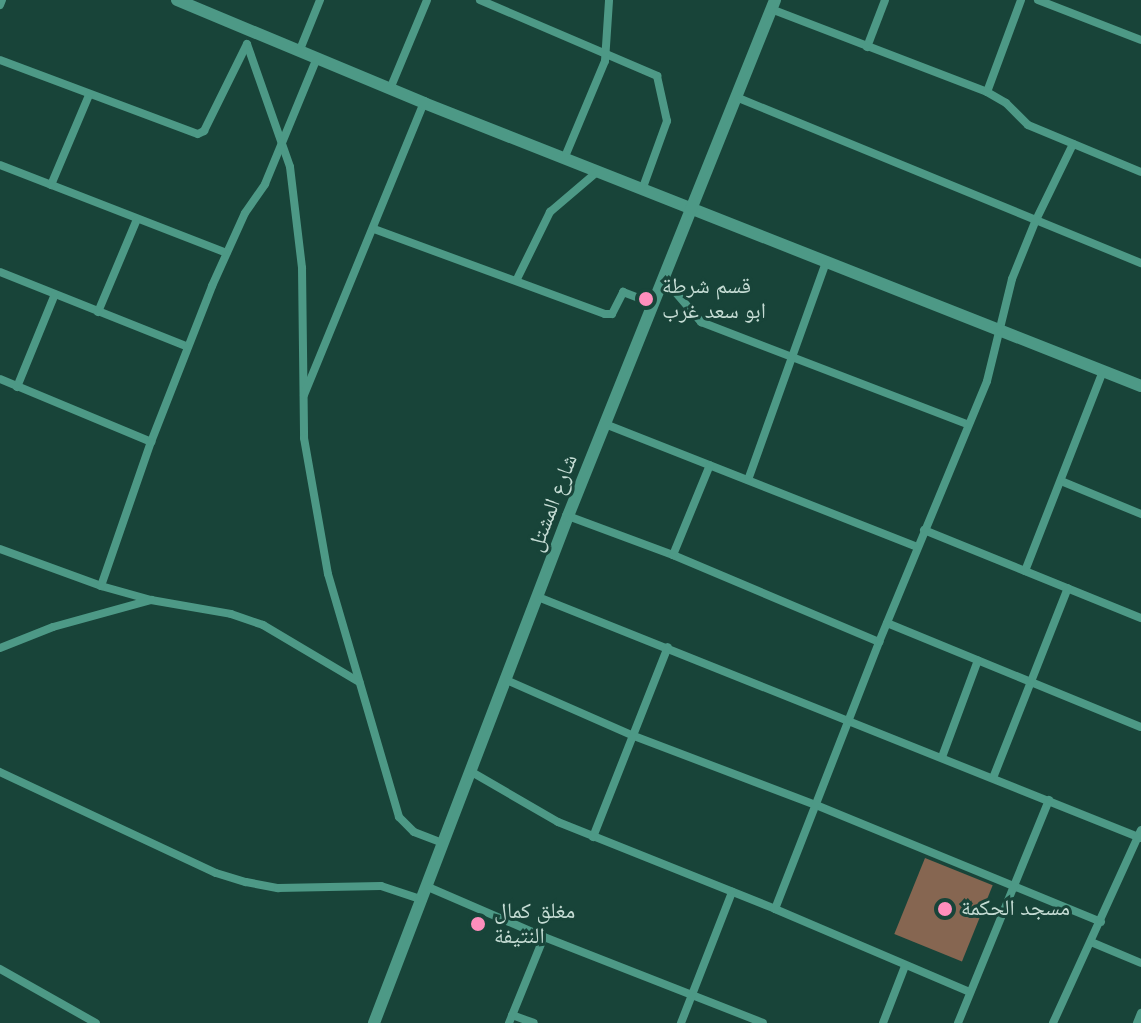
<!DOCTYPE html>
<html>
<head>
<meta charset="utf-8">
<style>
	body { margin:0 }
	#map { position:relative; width:1141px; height:1023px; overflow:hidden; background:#184439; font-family:"Nunito Sans","Noto Naskh Arabic",sans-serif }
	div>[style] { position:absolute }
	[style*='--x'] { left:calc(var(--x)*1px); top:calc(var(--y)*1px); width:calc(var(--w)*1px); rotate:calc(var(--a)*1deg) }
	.building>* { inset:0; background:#866651; transform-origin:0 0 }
	.minor>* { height:8px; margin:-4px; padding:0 4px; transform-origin:4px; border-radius:4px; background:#4d9986 }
	.tertiary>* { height:12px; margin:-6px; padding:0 6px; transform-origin:6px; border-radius:6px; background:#4d9986 }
	.dots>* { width:22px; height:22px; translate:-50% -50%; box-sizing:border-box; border:4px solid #184439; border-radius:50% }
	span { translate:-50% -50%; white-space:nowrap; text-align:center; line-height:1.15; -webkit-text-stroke:6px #184439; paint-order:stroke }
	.poi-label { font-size:22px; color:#c5dcd4 }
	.left { translate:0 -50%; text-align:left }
	.street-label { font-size:22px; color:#c5dcd4 }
</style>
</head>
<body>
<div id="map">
	<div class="building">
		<div style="left:925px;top:858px;width:73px;height:82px;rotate:22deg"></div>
	</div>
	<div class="minor">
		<div style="--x:480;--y:0;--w:193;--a:23.2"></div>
		<div style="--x:657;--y:76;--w:46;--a:77.5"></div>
		<div style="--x:667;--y:121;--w:73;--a:109.9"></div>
		<div style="--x:1038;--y:0;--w:110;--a:21.2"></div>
		<div style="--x:0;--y:5;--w:5;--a:-68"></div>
		<div style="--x:771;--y:9;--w:231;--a:21"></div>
		<div style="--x:987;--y:92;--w:22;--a:30"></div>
		<div style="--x:1006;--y:103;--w:31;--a:45"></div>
		<div style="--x:1028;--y:125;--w:122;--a:22.6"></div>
		<div style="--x:247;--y:44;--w:130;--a:70.7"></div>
		<div style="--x:290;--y:167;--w:102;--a:83.2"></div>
		<div style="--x:302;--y:268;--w:170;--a:89.3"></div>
		<div style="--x:304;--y:438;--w:138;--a:80"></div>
		<div style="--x:328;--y:574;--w:253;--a:73.7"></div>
		<div style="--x:399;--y:817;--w:21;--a:45"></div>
		<div style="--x:414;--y:832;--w:31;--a:21"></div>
		<div style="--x:867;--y:47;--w:50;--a:-69"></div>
		<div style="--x:299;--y:52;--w:56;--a:-68"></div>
		<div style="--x:0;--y:60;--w:211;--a:20.5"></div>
		<div style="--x:198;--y:134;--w:7;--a:-27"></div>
		<div style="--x:204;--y:131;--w:97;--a:-63.7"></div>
		<div style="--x:390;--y:89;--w:96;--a:-67.4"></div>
		<div style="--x:987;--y:92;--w:98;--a:-69.7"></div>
		<div style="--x:736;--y:97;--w:438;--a:22.3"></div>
		<div style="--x:564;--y:159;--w:106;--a:-67.3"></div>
		<div style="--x:605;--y:61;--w:61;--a:-86.2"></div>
		<div style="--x:0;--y:165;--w:243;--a:21.2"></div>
		<div style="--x:51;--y:185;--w:98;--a:-67.1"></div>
		<div style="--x:374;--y:229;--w:246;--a:20.2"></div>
		<div style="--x:605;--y:314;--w:7;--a:0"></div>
		<div style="--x:612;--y:314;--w:25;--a:-63"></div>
		<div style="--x:623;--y:292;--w:33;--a:21"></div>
		<div style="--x:0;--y:272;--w:202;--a:21.7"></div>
		<div style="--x:517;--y:279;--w:75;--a:-63.8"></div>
		<div style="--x:550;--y:212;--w:62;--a:-40.4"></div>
		<div style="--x:664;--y:279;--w:57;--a:49.3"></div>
		<div style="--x:701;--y:322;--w:285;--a:21"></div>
		<div style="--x:98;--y:312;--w:101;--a:-67.2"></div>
		<div style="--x:0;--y:379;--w:164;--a:22.6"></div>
		<div style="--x:151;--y:442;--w:168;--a:-68.6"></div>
		<div style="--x:212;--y:286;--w:80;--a:-65.7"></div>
		<div style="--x:245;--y:213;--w:35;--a:-55"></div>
		<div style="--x:265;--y:184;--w:134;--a:-67.6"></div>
		<div style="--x:17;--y:387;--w:100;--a:-67.8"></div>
		<div style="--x:304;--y:395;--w:316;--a:-67.7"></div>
		<div style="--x:605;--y:424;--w:335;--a:21.5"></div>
		<div style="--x:748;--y:480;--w:232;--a:-70.3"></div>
		<div style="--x:1061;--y:481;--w:87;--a:22.4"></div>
		<div style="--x:568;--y:516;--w:112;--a:20.4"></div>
		<div style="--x:673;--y:555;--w:224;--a:22.9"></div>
		<div style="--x:924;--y:530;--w:234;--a:22.1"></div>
		<div style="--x:0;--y:549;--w:108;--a:20.1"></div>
		<div style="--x:101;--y:586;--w:52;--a:15.6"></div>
		<div style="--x:151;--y:600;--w:81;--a:9.9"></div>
		<div style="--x:231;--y:614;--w:34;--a:19"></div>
		<div style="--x:263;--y:625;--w:112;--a:30.7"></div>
		<div style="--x:673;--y:555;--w:97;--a:-67.7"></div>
		<div style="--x:1025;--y:571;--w:215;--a:-68.7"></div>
		<div style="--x:101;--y:586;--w:152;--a:-70.9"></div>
		<div style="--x:538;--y:597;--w:649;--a:21.79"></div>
		<div style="--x:887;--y:623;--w:274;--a:22.3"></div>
		<div style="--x:0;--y:648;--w:57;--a:-21.6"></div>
		<div style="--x:53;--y:627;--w:102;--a:-15.4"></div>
		<div style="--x:504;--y:679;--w:142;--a:23.7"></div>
		<div style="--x:634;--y:736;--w:195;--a:20.8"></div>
		<div style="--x:816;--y:805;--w:308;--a:22.3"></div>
		<div style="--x:942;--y:757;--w:103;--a:-69.6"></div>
		<div style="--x:470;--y:771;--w:102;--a:30.1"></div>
		<div style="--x:558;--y:822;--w:234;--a:21.8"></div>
		<div style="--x:775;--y:909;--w:212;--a:23.1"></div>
		<div style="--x:0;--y:772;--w:238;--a:25.1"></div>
		<div style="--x:216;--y:873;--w:31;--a:17"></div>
		<div style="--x:246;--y:882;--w:33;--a:11"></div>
		<div style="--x:278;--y:888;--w:103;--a:-1.1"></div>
		<div style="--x:381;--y:886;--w:44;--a:18.4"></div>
		<div style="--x:993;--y:778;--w:204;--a:-68.5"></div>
		<div style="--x:593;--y:837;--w:204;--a:-68.5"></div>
		<div style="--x:428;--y:887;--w:126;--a:23.3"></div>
		<div style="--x:544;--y:937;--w:235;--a:21.4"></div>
		<div style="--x:775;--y:909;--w:287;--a:-68.7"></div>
		<div style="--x:879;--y:642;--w:282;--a:-67.5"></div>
		<div style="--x:987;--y:381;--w:105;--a:-76.2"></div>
		<div style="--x:1012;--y:279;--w:61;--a:-68"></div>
		<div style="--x:1035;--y:222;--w:87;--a:-64"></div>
		<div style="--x:1091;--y:942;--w:54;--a:22.8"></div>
		<div style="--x:0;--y:969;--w:110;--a:29.4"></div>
		<div style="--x:512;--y:1015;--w:23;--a:20"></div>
		<div style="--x:509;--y:1023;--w:93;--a:-67.9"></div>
		<div style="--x:681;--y:1023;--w:141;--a:-68.7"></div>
		<div style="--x:883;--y:1023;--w:61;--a:-68.9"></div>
		<div style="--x:958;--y:1023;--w:241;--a:-67.8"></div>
		<div style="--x:1053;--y:1023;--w:212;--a:-65.5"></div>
		<div style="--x:1137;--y:1023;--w:11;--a:-68"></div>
	</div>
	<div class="tertiary">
		<div style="--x:177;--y:0;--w:268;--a:22.6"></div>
		<div style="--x:424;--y:103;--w:771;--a:21.54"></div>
		<div style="--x:374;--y:1023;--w:543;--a:-69.06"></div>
		<div style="--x:568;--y:516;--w:556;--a:-68.14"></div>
	</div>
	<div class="dots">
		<div style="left:646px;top:299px;background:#fe8ebc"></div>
		<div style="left:945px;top:909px;background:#fe8ebc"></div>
		<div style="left:478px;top:924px;background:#fe8ebc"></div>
	</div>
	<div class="poi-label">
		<span class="left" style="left:662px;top:299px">قسم شرطة<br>ابو سعد غرب</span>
		<span class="left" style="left:961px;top:909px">مسجد الحكمة</span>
		<span class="left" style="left:494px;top:924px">مغلق كمال<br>النتيفة</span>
	</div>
	<div class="street-label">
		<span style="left:553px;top:503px;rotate:-69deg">شارع المشتل</span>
	</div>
</div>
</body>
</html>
